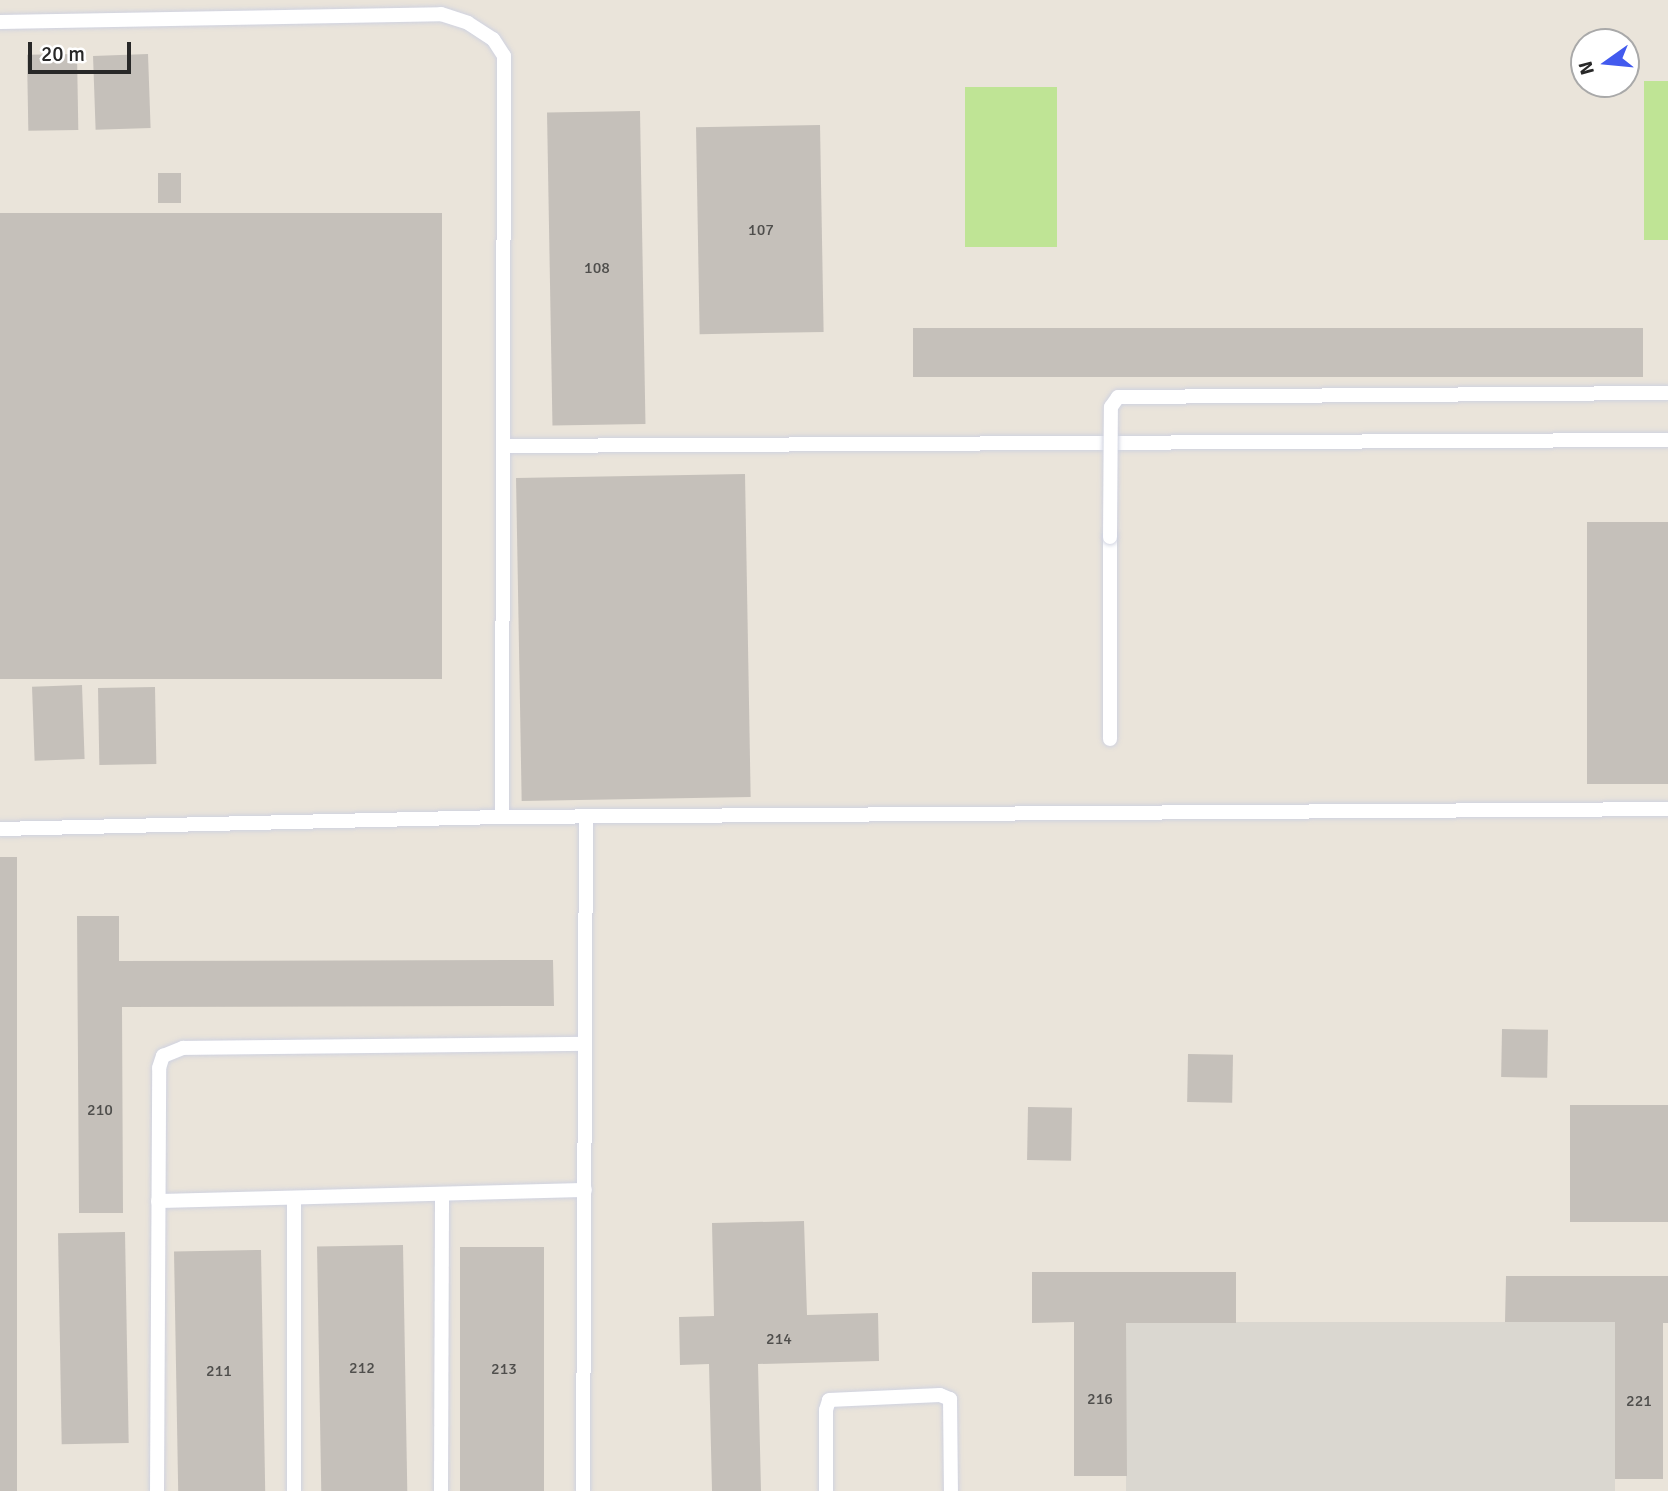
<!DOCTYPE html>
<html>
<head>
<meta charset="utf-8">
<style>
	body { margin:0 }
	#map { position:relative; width:1668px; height:1491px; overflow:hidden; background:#eae4da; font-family:Signika,sans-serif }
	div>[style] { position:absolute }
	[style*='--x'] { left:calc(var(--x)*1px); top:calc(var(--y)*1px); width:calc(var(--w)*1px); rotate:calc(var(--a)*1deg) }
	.pitch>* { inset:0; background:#bfe495; transform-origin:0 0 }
	.plaza>* { inset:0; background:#dad7d0; transform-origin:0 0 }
	.building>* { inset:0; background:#c5c0ba; transform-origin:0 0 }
	.roads { filter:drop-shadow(0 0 2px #cfd2e0) drop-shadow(0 0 2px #cfd2e0) }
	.lane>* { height:14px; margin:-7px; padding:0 7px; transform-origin:7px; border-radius:7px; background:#fff }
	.bridges { filter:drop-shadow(0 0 2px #cfd2e0) drop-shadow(0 0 2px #cfd2e0) }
	.lane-bridge>* { height:14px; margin:-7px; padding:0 7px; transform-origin:7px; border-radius:7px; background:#fff }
	span { translate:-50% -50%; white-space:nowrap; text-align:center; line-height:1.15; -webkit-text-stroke:5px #fff; paint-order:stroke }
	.number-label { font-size:16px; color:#4f4e4c }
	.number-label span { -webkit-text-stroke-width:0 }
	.north { position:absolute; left:1570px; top:28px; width:70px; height:70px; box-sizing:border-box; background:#fff; border:2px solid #a9a9a9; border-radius:50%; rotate:255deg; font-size:19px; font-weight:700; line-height:28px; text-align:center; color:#282828 }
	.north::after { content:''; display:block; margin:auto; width:24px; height:32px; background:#425aee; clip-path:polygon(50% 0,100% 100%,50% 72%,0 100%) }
	.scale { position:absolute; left:28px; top:42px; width:103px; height:32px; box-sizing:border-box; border:4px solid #282828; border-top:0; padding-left:9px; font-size:21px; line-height:24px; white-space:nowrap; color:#282828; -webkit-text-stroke:5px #fff; paint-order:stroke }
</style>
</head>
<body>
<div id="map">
	<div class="pitch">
		<div style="left:1644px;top:81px;width:24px;height:159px"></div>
		<div style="left:965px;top:87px;width:92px;height:160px"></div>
	</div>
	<div class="plaza">
		<div style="left:1615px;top:1322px;width:169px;height:489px;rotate:90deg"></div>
	</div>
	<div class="building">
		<div style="left:77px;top:54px;width:76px;height:50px;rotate:89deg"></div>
		<div style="left:148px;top:54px;width:74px;height:55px;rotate:88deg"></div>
		<div style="left:640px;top:111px;width:313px;height:93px;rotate:89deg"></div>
		<div style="left:820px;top:125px;width:207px;height:124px;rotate:89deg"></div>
		<div style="left:158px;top:173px;width:23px;height:30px"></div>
		<div style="left:442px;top:213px;width:466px;height:442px;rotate:90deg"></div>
		<div style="left:1643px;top:328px;width:49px;height:730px;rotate:90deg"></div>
		<div style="left:745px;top:474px;width:323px;height:229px;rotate:89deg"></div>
		<div style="left:1668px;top:522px;width:262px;height:81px;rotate:90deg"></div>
		<div style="left:82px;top:685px;width:74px;height:50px;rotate:88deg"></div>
		<div style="left:155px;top:687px;width:77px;height:57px;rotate:89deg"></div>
		<div style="left:0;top:857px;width:17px;height:634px"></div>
		<div style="clip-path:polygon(77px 916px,119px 916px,119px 961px,553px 960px,554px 1006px,122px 1007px,123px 1213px,79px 1213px)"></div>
		<div style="left:1502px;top:1029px;width:46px;height:48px;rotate:1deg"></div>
		<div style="left:1188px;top:1054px;width:45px;height:48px;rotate:1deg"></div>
		<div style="left:1570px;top:1105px;width:98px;height:117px"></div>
		<div style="left:1028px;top:1107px;width:44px;height:53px;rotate:1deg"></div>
		<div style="clip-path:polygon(804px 1221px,807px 1315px,878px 1313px,879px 1361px,758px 1364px,761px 1491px,712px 1491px,709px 1364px,680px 1365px,679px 1317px,714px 1316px,712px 1223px)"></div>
		<div style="left:125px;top:1232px;width:211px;height:67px;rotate:89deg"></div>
		<div style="left:403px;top:1245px;width:246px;height:86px;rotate:89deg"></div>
		<div style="left:460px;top:1247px;width:84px;height:244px"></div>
		<div style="left:261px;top:1250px;width:241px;height:87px;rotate:89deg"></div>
		<div style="clip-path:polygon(1032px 1272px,1236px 1272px,1236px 1323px,1126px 1323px,1127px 1476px,1074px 1476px,1074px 1322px,1032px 1323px)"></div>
		<div style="clip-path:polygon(1506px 1276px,1668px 1276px,1668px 1323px,1663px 1323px,1663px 1479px,1615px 1479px,1615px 1322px,1505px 1322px)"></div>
	</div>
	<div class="roads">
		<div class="lane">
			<div style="--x:0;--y:22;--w:441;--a:-1"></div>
			<div style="--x:441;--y:14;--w:28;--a:18"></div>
			<div style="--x:468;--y:23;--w:30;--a:33"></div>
			<div style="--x:493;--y:39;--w:20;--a:57"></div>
			<div style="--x:504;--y:56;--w:761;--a:90.15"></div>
			<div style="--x:503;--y:446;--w:1165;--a:-0.3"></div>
			<div style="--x:1110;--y:739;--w:202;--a:-90"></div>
			<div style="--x:0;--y:829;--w:502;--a:-1.37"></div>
			<div style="--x:502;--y:817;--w:1166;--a:-0.39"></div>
			<div style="--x:158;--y:1201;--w:427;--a:-1.5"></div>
			<div style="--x:157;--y:1491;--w:423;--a:-89.7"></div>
			<div style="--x:159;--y:1068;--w:13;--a:-72"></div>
			<div style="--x:163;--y:1056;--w:22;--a:-22"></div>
			<div style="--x:183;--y:1048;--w:402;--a:-0.6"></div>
			<div style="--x:294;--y:1491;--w:293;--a:-90"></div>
			<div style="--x:441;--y:1491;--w:297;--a:-89.8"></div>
			<div style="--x:583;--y:1491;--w:675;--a:-89.75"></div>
			<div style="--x:826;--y:1491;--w:81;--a:-90"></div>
			<div style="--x:826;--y:1410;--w:10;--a:-73"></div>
			<div style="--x:829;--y:1400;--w:111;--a:-2.6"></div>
			<div style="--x:940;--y:1395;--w:11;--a:22"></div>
			<div style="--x:950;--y:1399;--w:92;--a:89.4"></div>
		</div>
	</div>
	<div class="bridges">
		<div class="lane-bridge">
			<div style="--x:1110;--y:537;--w:130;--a:-89.6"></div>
			<div style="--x:1111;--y:407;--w:12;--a:-55"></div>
			<div style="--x:1118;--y:397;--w:550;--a:-0.42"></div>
		</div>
	</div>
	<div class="number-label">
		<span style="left:761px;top:230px">107</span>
		<span style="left:597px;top:268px">108</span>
		<span style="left:100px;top:1110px">210</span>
		<span style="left:779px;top:1339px">214</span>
		<span style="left:362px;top:1368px">212</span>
		<span style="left:504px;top:1369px">213</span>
		<span style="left:219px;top:1371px">211</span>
		<span style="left:1100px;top:1399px">216</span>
		<span style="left:1639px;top:1401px">221</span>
	</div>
	<div class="north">N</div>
	<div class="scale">20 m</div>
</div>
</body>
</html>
